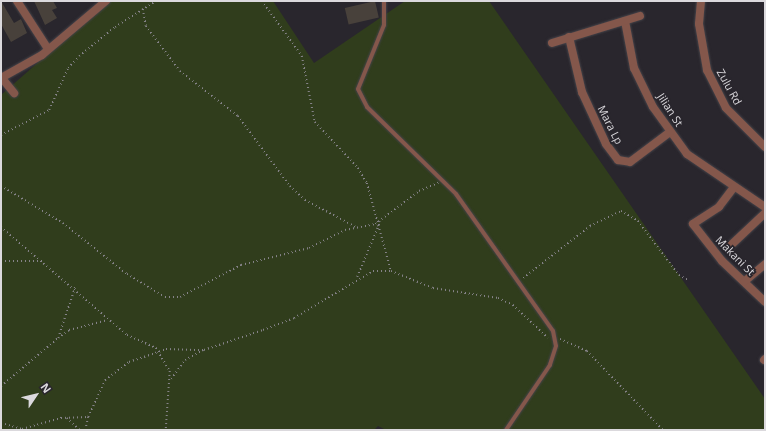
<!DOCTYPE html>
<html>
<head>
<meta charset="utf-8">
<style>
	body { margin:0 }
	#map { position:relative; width:766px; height:431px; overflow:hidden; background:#29262d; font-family:"Open Sans",sans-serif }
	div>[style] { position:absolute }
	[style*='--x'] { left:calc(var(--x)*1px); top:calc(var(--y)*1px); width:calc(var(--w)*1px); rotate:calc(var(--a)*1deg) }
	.green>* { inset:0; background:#303d1c }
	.building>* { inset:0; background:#48413b; transform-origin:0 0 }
	.path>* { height:1.5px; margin-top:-0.75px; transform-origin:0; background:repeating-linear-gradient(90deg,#858388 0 1px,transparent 0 4px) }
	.roads { filter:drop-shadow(0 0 1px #454349) drop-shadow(0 0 1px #454349) }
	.lane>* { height:4px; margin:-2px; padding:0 2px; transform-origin:2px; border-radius:2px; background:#84574b }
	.street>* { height:8px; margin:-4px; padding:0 4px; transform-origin:4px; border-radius:4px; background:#84574b }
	span { translate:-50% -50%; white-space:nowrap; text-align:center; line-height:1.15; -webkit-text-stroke:3.5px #29262d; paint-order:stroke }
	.street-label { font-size:11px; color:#dbd9dd }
	.frame { position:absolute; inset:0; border:2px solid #dbd9dd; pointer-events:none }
	.north { position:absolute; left:16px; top:375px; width:40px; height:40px; -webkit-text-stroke:3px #29262d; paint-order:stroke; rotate:55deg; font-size:11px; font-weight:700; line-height:16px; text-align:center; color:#dbd9dd }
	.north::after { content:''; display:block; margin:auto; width:14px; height:18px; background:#dbd9dd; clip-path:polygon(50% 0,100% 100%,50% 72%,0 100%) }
</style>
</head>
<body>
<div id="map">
	<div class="green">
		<div style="clip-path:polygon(108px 1px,273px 1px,314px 63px,405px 1px,489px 1px,765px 399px,765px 430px,386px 430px,378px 426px,374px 430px,1px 430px,1px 95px)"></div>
	</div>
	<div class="building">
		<div style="clip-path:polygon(1px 1px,14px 23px,21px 19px,27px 33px,11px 42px,1px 24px)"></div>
		<div style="clip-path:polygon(34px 1px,53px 1px,57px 8px,52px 10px,57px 18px,45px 25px)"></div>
		<div style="left:375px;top:1px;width:17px;height:31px;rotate:77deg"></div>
	</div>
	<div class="path">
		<div style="--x:262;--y:1;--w:68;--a:54"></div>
		<div style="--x:302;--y:56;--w:67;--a:78.9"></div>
		<div style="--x:315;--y:122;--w:63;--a:46.9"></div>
		<div style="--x:358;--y:168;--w:17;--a:59"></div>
		<div style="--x:367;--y:183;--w:91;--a:74.7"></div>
		<div style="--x:143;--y:9;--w:17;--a:80"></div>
		<div style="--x:146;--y:26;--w:56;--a:52.9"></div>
		<div style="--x:180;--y:71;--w:73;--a:37.8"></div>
		<div style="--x:238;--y:116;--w:87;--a:53.4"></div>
		<div style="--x:290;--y:186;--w:21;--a:43"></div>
		<div style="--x:305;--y:200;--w:58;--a:27.9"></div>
		<div style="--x:1;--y:135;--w:54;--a:-27.5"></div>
		<div style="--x:49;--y:110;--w:46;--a:-65.7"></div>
		<div style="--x:68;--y:68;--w:16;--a:-47"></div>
		<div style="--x:79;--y:56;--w:46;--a:-38.9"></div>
		<div style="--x:115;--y:27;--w:49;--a:-32.4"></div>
		<div style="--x:1;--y:186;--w:72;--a:30.8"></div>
		<div style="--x:63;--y:223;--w:82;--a:38.6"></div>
		<div style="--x:127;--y:274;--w:44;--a:31.2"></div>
		<div style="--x:165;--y:297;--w:15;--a:0"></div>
		<div style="--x:180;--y:297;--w:69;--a:-27.7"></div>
		<div style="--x:241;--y:265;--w:70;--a:-14"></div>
		<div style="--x:309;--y:248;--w:40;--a:-26.6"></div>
		<div style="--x:345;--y:230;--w:31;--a:-11"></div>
		<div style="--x:375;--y:224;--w:55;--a:-36.9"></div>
		<div style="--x:419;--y:191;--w:21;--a:-23"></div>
		<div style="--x:1;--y:227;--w:166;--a:40.6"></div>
		<div style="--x:127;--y:335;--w:32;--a:24"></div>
		<div style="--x:156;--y:348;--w:27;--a:59"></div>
		<div style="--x:170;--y:371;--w:59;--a:93.9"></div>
		<div style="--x:1;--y:261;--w:42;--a:0"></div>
		<div style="--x:357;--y:277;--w:60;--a:-67.3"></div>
		<div style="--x:523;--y:278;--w:85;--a:-37.8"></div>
		<div style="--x:590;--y:226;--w:34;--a:-26"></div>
		<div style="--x:621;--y:211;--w:20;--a:30"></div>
		<div style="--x:638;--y:221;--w:68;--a:52.8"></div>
		<div style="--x:679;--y:275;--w:10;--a:29"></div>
		<div style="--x:58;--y:338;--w:14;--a:-36"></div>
		<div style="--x:69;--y:330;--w:40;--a:-14.4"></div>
		<div style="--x:560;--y:339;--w:30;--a:24"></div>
		<div style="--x:587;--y:351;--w:110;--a:46.1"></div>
		<div style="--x:171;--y:379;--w:24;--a:-54"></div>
		<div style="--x:185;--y:360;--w:21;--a:-29"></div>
		<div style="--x:1;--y:386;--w:75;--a:-40.1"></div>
		<div style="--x:58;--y:338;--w:54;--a:-71.6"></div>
		<div style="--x:67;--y:418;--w:18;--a:43"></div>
		<div style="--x:1;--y:423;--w:22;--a:16"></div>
		<div style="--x:22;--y:429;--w:41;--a:-15.8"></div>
		<div style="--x:61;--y:418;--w:27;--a:-2"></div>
		<div style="--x:88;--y:417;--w:41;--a:-65.3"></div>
		<div style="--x:105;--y:380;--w:30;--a:-37"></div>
		<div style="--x:129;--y:362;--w:39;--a:-19"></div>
		<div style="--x:166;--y:349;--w:38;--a:2"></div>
		<div style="--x:204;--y:350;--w:62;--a:-18.7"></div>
		<div style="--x:263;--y:330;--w:33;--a:-21"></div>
		<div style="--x:294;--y:318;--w:92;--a:-30.7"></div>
		<div style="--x:373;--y:271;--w:18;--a:0"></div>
		<div style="--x:391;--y:271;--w:45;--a:22"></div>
		<div style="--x:433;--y:288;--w:66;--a:8.7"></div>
		<div style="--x:498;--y:298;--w:17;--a:25"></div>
		<div style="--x:513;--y:305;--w:48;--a:43.3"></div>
		<div style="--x:85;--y:430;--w:13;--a:-77"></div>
	</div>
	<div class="roads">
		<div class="lane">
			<div style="--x:384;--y:1;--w:24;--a:90"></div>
			<div style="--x:384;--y:25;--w:69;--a:112.1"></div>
			<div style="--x:358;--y:89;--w:20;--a:63"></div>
			<div style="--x:367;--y:107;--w:124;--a:44.3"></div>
			<div style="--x:456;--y:194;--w:168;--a:54.7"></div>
			<div style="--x:553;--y:331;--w:15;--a:79"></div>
			<div style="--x:556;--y:346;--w:20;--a:108"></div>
			<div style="--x:550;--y:365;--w:78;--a:124.1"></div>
		</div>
		<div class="street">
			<div style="--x:17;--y:1;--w:57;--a:57.1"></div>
			<div style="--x:701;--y:1;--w:23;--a:95"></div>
			<div style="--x:699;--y:24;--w:47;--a:80.1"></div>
			<div style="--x:707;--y:70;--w:42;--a:63.4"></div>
			<div style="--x:726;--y:108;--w:55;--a:45"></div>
			<div style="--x:625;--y:21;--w:48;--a:79.2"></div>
			<div style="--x:634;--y:68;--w:43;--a:64"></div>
			<div style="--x:653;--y:107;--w:58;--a:54.1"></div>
			<div style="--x:687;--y:154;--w:94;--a:34.2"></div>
			<div style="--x:569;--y:37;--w:57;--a:76.7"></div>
			<div style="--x:582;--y:92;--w:57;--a:65.2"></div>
			<div style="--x:606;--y:144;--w:20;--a:53"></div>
			<div style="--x:618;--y:160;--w:12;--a:9"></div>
			<div style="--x:630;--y:162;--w:50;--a:-36.9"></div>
			<div style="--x:552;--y:43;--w:92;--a:-17.1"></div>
			<div style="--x:1;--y:77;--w:21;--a:51"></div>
			<div style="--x:1;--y:78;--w:47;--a:-29.3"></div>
			<div style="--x:42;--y:55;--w:84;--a:-40.2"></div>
			<div style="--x:734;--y:187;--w:25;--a:127"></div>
			<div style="--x:719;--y:207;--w:31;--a:147"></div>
			<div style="--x:693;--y:224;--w:47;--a:51.9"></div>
			<div style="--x:722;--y:261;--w:59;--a:43.6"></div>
			<div style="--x:730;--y:246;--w:48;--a:-43.3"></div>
			<div style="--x:745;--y:281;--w:26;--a:-40"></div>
			<div style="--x:764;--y:360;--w:1;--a:-45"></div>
		</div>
	</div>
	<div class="street-label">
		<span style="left:729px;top:87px;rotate:61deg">Zulu Rd</span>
		<span style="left:670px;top:110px;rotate:57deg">Jilian St</span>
		<span style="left:610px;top:125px;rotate:63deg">Mara Lp</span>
		<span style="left:735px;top:256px;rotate:45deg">Makani St</span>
	</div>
	<div class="frame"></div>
	<div class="north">N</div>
</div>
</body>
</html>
